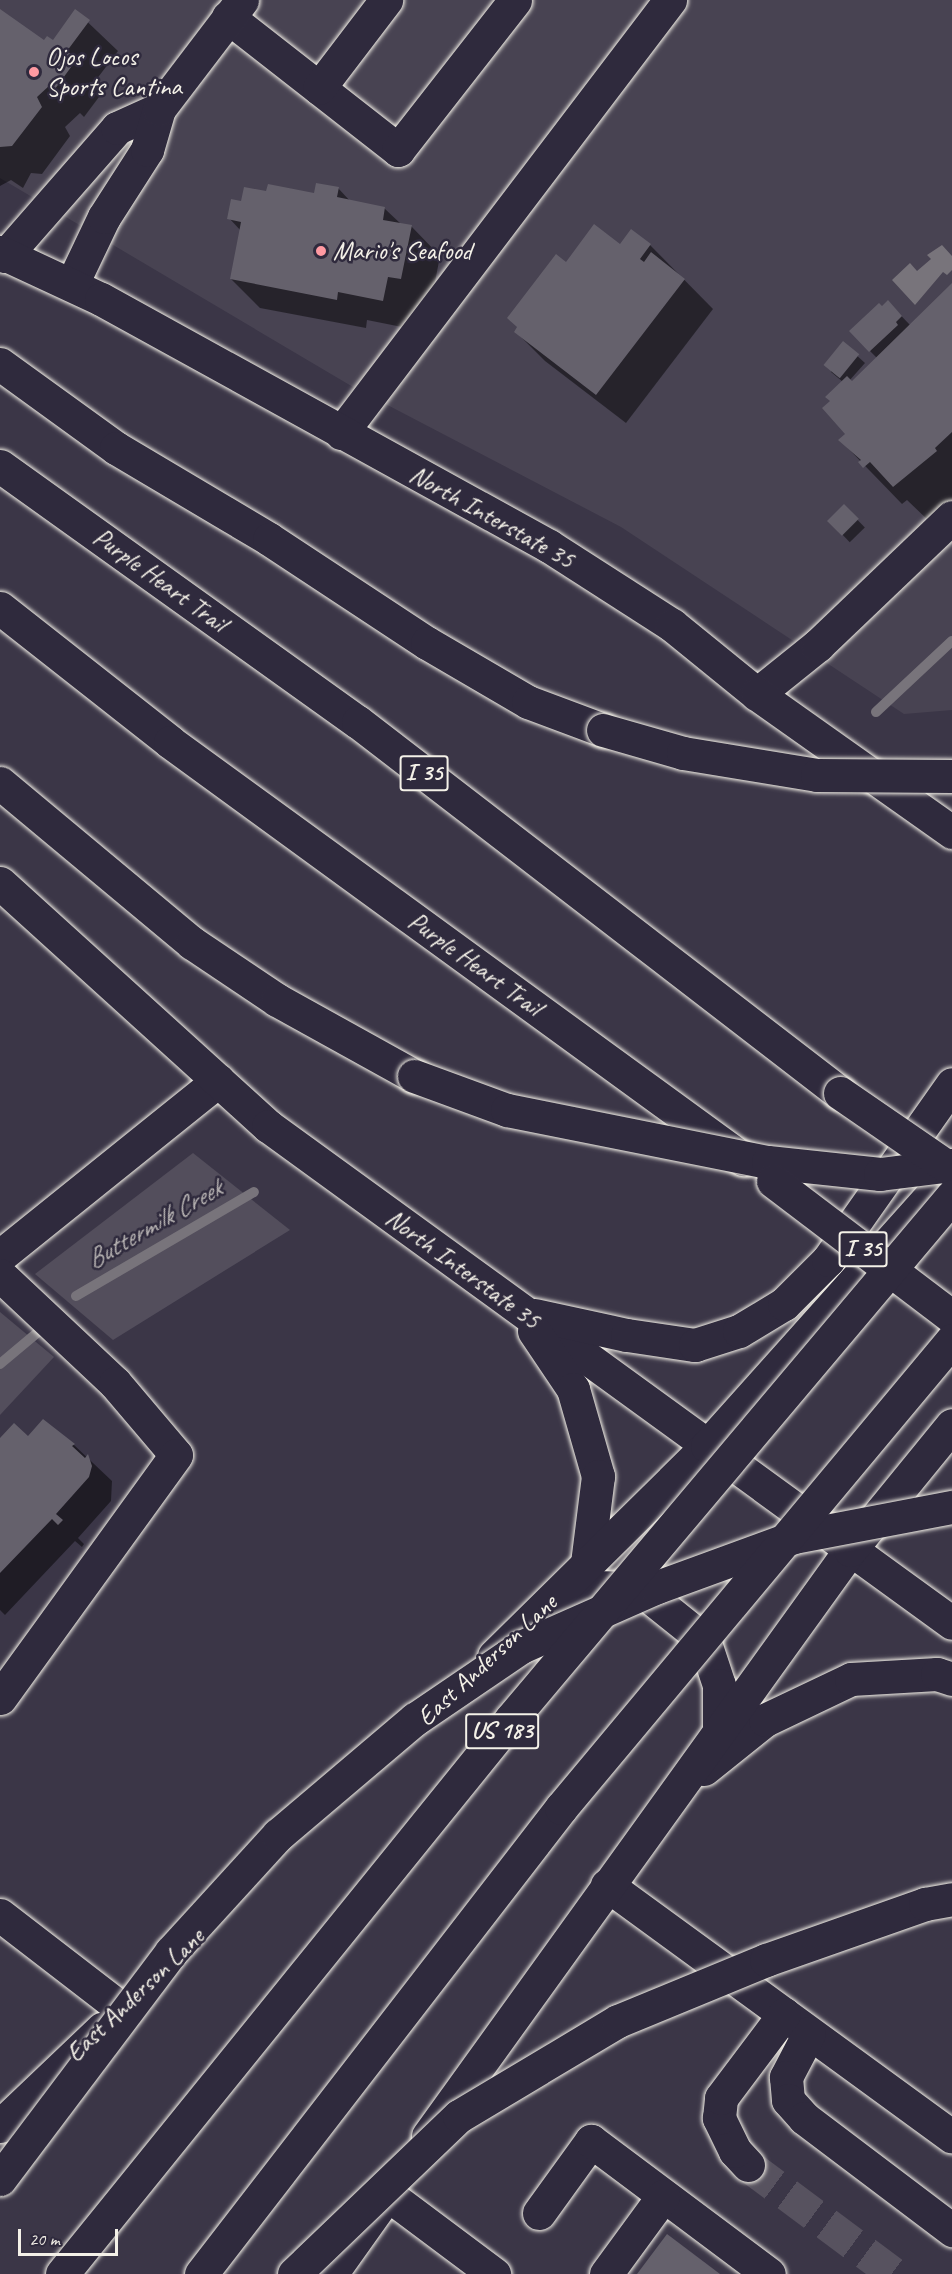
<!DOCTYPE html>
<html>
<head>
<meta charset="utf-8">
<style>
	body { margin:0 }
	#map { position:relative; width:952px; height:2274px; overflow:hidden; background:#3b3647; font-family:Caveat,sans-serif }
	div>[style] { position:absolute }
	[style*='--x'] { left:calc(var(--x)*1px); top:calc(var(--y)*1px); width:calc(var(--w)*1px); rotate:calc(var(--a)*1deg) }
	.built>* { inset:0; background:#484352 }
	.green>* { inset:0; background:#534e5c }
	.water>* { inset:0; background:#78747b }
	.shadow>* { inset:0; background:#0007; transform-origin:0 0 }
	.stream>* { height:10px; margin:-5px; padding:0 5px; transform-origin:5px; border-radius:5px; background:#78747b }
	.building>* { inset:0; background:#65616c; transform-origin:0 0 }
	.minor-tunnel>* { height:33px; margin-top:-16.5px; transform-origin:0; background:repeating-linear-gradient(90deg,#57525f 0 33px,transparent 0 49px) }
	.roads { filter:drop-shadow(0 0 2px #f4f1e8) drop-shadow(0 0 2px #f4f1e8) }
	.minor>* { height:33px; margin:-16.5px; padding:0 16.5px; transform-origin:16.5px; border-radius:16.5px; background:#2f2a3d }
	.major>* { height:33px; margin:-16.5px; padding:0 16.5px; transform-origin:16.5px; border-radius:16.5px; background:#2f2a3d }
	.highway>* { height:33px; margin:-16.5px; padding:0 16.5px; transform-origin:16.5px; border-radius:16.5px; background:#2f2a3d }
	.bridges { filter:drop-shadow(0 0 2px #f4f1e8) drop-shadow(0 0 2px #f4f1e8) }
	.highway-bridge>* { height:33px; margin:-16.5px; padding:0 16.5px; transform-origin:16.5px; border-radius:16.5px; background:#2f2a3d }
	.dots>* { width:16px; height:16px; translate:-50% -50%; box-sizing:border-box; border:3px solid #2f2a3d; border-radius:50% }
	span { translate:-50% -50%; white-space:nowrap; text-align:center; line-height:1.15; -webkit-text-stroke:5px #2f2a3d; paint-order:stroke }
	.shield-label span { padding:2px 4px; background:#2f2a3d; border:2px solid; border-radius:4px; -webkit-text-stroke-width:0 }
	.shield-label { font-size:24px; color:#f4f1e8; font-weight:700 }
	.poi-label { font-size:26px; color:#f4f1e8 }
	.left { translate:0 -50%; text-align:left }
	.street-label { font-size:26px; color:#f4f1e8 }
	.water-label { font-size:27px; color:#b6b2b2; font-style:italic }
	.scale { position:absolute; left:18px; top:2229px; width:100px; height:27px; box-sizing:border-box; border:3px solid #f4f1e8; border-top:0; padding-left:8px; font-size:18px; line-height:21px; white-space:nowrap; color:#f4f1e8; -webkit-text-stroke:4px #2f2a3d; paint-order:stroke }
</style>
</head>
<body>
<div id="map">
	<div class="built">
		<div style="clip-path:polygon(0 0,952px 0,952px 710px,904px 714px,621px 527px,353px 387px,0 178px)"></div>
	</div>
	<div class="green">
		<div style="clip-path:polygon(193px 1153px,290px 1230px,113px 1340px,35px 1274px)"></div>
		<div style="clip-path:polygon(0 1312px,54px 1357px,0 1415px)"></div>
	</div>
	<div class="water">
		<div style="clip-path:polygon(942px 245px,952px 256px,952px 270px,947px 275px,943px 272px,915px 305px,892px 280px,910px 263px,917px 271px,931px 259px,927px 255px)"></div>
	</div>
	<div class="shadow">
		<div style="clip-path:polygon(76px 11px,118px 51px,96px 80px,105px 89px,84px 117px,80px 113px,65px 127px,70px 136px,42px 174px,31px 173px,23px 188px,11px 180px,0 186px,0 12px,44px 42px,53px 42px)"></div>
		<div style="clip-path:polygon(338px 188px,351px 202px,384px 208px,401px 224px,411px 226px,440px 256px,430px 308px,417px 305px,412px 329px,367px 320px,366px 328px,260px 308px,231px 279px,241px 231px,229px 218px,243px 202px,268px 193px,315px 195px)"></div>
		<div style="clip-path:polygon(650px 245px,713px 309px,626px 423px,545px 361px,516px 332px,566px 264px,620px 246px)"></div>
		<div style="clip-path:polygon(952px 285px,952px 507px,932px 524px,907px 500px,902px 504px,840px 440px,847px 434px,832px 401px,843px 382px,831px 372px,843px 343px,865px 363px,849px 381px,852px 383px,877px 358px,870px 351px,882px 308px,888px 302px,910px 325px)"></div>
		<div style="left:844px;top:506px;width:30px;height:21px;rotate:46deg"></div>
		<div style="clip-path:polygon(28px 1438px,74px 1445px,112px 1481px,111px 1501px,78px 1538px,84px 1544px,82px 1547px,75px 1541px,5px 1615px,0 1610px,0 1440px)"></div>
	</div>
	<div class="stream">
		<div style="--x:876;--y:712;--w:104;--a:-43.1"></div>
		<div style="--x:76;--y:1296;--w:206;--a:-30.3"></div>
		<div style="--x:0;--y:1364;--w:48;--a:-40"></div>
	</div>
	<div class="building">
		<div style="clip-path:polygon(0 9px,44px 40px,47px 36px,53px 40px,75px 9px,90px 20px,67px 51px,77px 59px,55px 89px,50px 85px,37px 97px,42px 107px,12px 146px,0 147px)"></div>
		<div style="clip-path:polygon(316px 183px,339px 187px,337px 197px,385px 207px,383px 220px,412px 225px,401px 279px,388px 277px,383px 301px,338px 292px,337px 300px,230px 279px,241px 222px,227px 219px,231px 199px,241px 201px,244px 187px,266px 191px,268px 184px,314px 193px)"></div>
		<div style="clip-path:polygon(594px 224px,620px 244px,631px 229px,651px 244px,640px 259px,644px 262px,651px 252px,685px 279px,596px 395px,514px 332px,517px 327px,507px 318px,556px 254px,566px 262px)"></div>
		<div style="clip-path:polygon(952px 283px,952px 432px,935px 448px,937px 451px,893px 487px,870px 462px,863px 468px,858px 462px,861px 460px,838px 440px,845px 434px,822px 408px,830px 401px,825px 397px,847px 376px,852px 381px)"></div>
		<div style="clip-path:polygon(888px 300px,902px 316px,896px 322px,898px 325px,869px 352px,849px 331px,879px 303px,882px 306px)"></div>
		<div style="left:843px;top:341px;width:21px;height:31px;rotate:39deg"></div>
		<div style="left:844px;top:504px;width:21px;height:24px;rotate:45deg"></div>
		<div style="clip-path:polygon(43px 1419px,75px 1444px,72px 1446px,85px 1458px,88px 1454px,92px 1466px,89px 1477px,56px 1514px,63px 1520px,58px 1525px,52px 1519px,0 1573px,0 1438px,14px 1423px,28px 1436px)"></div>
		<div style="clip-path:polygon(667px 2234px,720px 2274px,637px 2274px)"></div>
	</div>
	<div class="minor-tunnel">
		<div style="--x:748;--y:2165;--w:182;--a:36.7"></div>
	</div>
	<div class="roads">
		<div class="minor">
			<div style="--x:228;--y:17;--w:216;--a:38"></div>
			<div style="--x:398;--y:150;--w:190;--a:-52"></div>
			<div style="--x:319;--y:88;--w:111;--a:-52.7"></div>
			<div style="--x:5;--y:256;--w:170;--a:-48.8"></div>
			<div style="--x:117;--y:128;--w:46;--a:-24.3"></div>
			<div style="--x:72;--y:284;--w:74;--a:-64.5"></div>
			<div style="--x:104;--y:217;--w:80;--a:-57.3"></div>
			<div style="--x:147;--y:150;--w:43;--a:-73.7"></div>
			<div style="--x:159;--y:109;--w:137;--a:-52.7"></div>
			<div style="--x:341;--y:433;--w:544;--a:-52.77"></div>
			<div style="--x:757;--y:694;--w:78;--a:-38.8"></div>
			<div style="--x:818;--y:645;--w:185;--a:-43.7"></div>
			<div style="--x:0;--y:1256;--w:280;--a:-38.8"></div>
			<div style="--x:0;--y:1275;--w:158;--a:43.2"></div>
			<div style="--x:115;--y:1383;--w:94;--a:49.7"></div>
			<div style="--x:176;--y:1455;--w:300;--a:125.9"></div>
			<div style="--x:607;--y:1885;--w:427;--a:36.1"></div>
			<div style="--x:0;--y:1915;--w:154;--a:37.6"></div>
			<div style="--x:809;--y:2033;--w:50;--a:117.6"></div>
			<div style="--x:786;--y:2077;--w:23;--a:85"></div>
			<div style="--x:788;--y:2100;--w:24;--a:48"></div>
			<div style="--x:804;--y:2118;--w:186;--a:37.1"></div>
			<div style="--x:748;--y:2165;--w:19;--a:-133"></div>
			<div style="--x:735;--y:2151;--w:37;--a:-116"></div>
			<div style="--x:719;--y:2118;--w:20;--a:-84"></div>
			<div style="--x:721;--y:2098;--w:105;--a:-53.1"></div>
			<div style="--x:387;--y:2194;--w:134;--a:36.8"></div>
			<div style="--x:539;--y:2213;--w:89;--a:-54.2"></div>
			<div style="--x:591;--y:2141;--w:222;--a:36.8"></div>
			<div style="--x:606;--y:2274;--w:97;--a:-53.8"></div>
		</div>
		<div class="major">
			<div style="--x:0;--y:252;--w:111;--a:25"></div>
			<div style="--x:101;--y:299;--w:512;--a:28.87"></div>
			<div style="--x:549;--y:546;--w:146;--a:32.7"></div>
			<div style="--x:672;--y:625;--w:109;--a:39.1"></div>
			<div style="--x:757;--y:694;--w:239;--a:35.3"></div>
			<div style="--x:0;--y:883;--w:362;--a:42.2"></div>
			<div style="--x:268;--y:1126;--w:845;--a:36"></div>
			<div style="--x:535;--y:1315;--w:94;--a:12.3"></div>
			<div style="--x:627;--y:1335;--w:69;--a:8.4"></div>
			<div style="--x:695;--y:1345;--w:46;--a:-17.7"></div>
			<div style="--x:739;--y:1331;--w:52;--a:-31"></div>
			<div style="--x:784;--y:1304;--w:62;--a:-45"></div>
			<div style="--x:828;--y:1260;--w:215;--a:-54.8"></div>
			<div style="--x:534;--y:1331;--w:70;--a:56.1"></div>
			<div style="--x:573;--y:1389;--w:91;--a:74"></div>
			<div style="--x:598;--y:1476;--w:88;--a:97.2"></div>
			<div style="--x:556;--y:1608;--w:42;--a:-30.3"></div>
			<div style="--x:592;--y:1587;--w:47;--a:1.2"></div>
			<div style="--x:639;--y:1588;--w:83;--a:38.7"></div>
			<div style="--x:704;--y:1640;--w:47;--a:71.6"></div>
			<div style="--x:719;--y:1685;--w:43;--a:90"></div>
			<div style="--x:494;--y:1656;--w:299;--a:-44.6"></div>
			<div style="--x:707;--y:1446;--w:368;--a:-48.2"></div>
			<div style="--x:704;--y:1769;--w:78;--a:-38.8"></div>
			<div style="--x:765;--y:1720;--w:95;--a:-25.5"></div>
			<div style="--x:851;--y:1679;--w:86;--a:-3.3"></div>
			<div style="--x:937;--y:1674;--w:16;--a:18"></div>
			<div style="--x:0;--y:2126;--w:141;--a:-43.6"></div>
			<div style="--x:428;--y:2136;--w:722;--a:-54.24"></div>
			<div style="--x:850;--y:1550;--w:161;--a:-50.8"></div>
			<div style="--x:331;--y:2274;--w:93;--a:-54.6"></div>
		</div>
		<div class="highway">
			<div style="--x:0;--y:364;--w:143;--a:35.9"></div>
			<div style="--x:116;--y:448;--w:178;--a:30.7"></div>
			<div style="--x:269;--y:539;--w:189;--a:33.4"></div>
			<div style="--x:427;--y:643;--w:117;--a:30.3"></div>
			<div style="--x:528;--y:702;--w:80;--a:20.5"></div>
			<div style="--x:0;--y:466;--w:440;--a:35.6"></div>
			<div style="--x:358;--y:722;--w:608;--a:37.59"></div>
			<div style="--x:0;--y:608;--w:216;--a:38.2"></div>
			<div style="--x:170;--y:742;--w:709;--a:36.05"></div>
			<div style="--x:0;--y:783;--w:250;--a:39.8"></div>
			<div style="--x:192;--y:943;--w:102;--a:33.8"></div>
			<div style="--x:277;--y:1000;--w:157;--a:29"></div>
		</div>
	</div>
	<div class="bridges">
		<div class="highway-bridge">
			<div style="--x:603;--y:730;--w:83;--a:16"></div>
			<div style="--x:683;--y:753;--w:136;--a:9.3"></div>
			<div style="--x:817;--y:775;--w:135;--a:0.4"></div>
			<div style="--x:414;--y:1076;--w:99;--a:20.1"></div>
			<div style="--x:507;--y:1110;--w:266;--a:11.3"></div>
			<div style="--x:768;--y:1162;--w:113;--a:6.1"></div>
			<div style="--x:880;--y:1174;--w:73;--a:-7.1"></div>
			<div style="--x:840;--y:1093;--w:136;--a:34.5"></div>
			<div style="--x:773;--y:1181;--w:225;--a:37.2"></div>
			<div style="--x:0;--y:2179;--w:284;--a:-53"></div>
			<div style="--x:171;--y:1952;--w:159;--a:-47.6"></div>
			<div style="--x:278;--y:1835;--w:180;--a:-40.3"></div>
			<div style="--x:415;--y:1719;--w:128;--a:-34.2"></div>
			<div style="--x:521;--y:1647;--w:149;--a:-23.8"></div>
			<div style="--x:657;--y:1587;--w:146;--a:-20.1"></div>
			<div style="--x:794;--y:1537;--w:161;--a:-10.8"></div>
			<div style="--x:62;--y:2274;--w:714;--a:-51.03"></div>
			<div style="--x:511;--y:1719;--w:684;--a:-49.86"></div>
			<div style="--x:201;--y:2274;--w:589;--a:-52.31"></div>
			<div style="--x:561;--y:1808;--w:610;--a:-50.12"></div>
			<div style="--x:294;--y:2274;--w:228;--a:-43.8"></div>
			<div style="--x:459;--y:2116;--w:185;--a:-30.9"></div>
			<div style="--x:618;--y:2021;--w:160;--a:-22.4"></div>
			<div style="--x:766;--y:1960;--w:169;--a:-19.4"></div>
			<div style="--x:925;--y:1904;--w:27;--a:-10"></div>
		</div>
	</div>
	<div class="dots">
		<div style="left:34px;top:72px;background:#ff9aa2"></div>
		<div style="left:321px;top:251px;background:#ff9aa2"></div>
	</div>
	<div class="shield-label">
		<span style="left:424px;top:773px">I 35</span>
		<span style="left:863px;top:1249px">I 35</span>
		<span style="left:502px;top:1731px">US 183</span>
	</div>
	<div class="poi-label">
		<span class="left" style="left:46px;top:72px">Ojos Locos<br>Sports Cantina</span>
		<span class="left" style="left:333px;top:251px">Mario's Seafood</span>
	</div>
	<div class="street-label">
		<span style="left:492px;top:517px;rotate:29deg">North Interstate 35</span>
		<span style="left:160px;top:580px;rotate:36deg">Purple Heart Trail</span>
		<span style="left:475px;top:964px;rotate:36deg">Purple Heart Trail</span>
		<span style="left:463px;top:1269px;rotate:36deg">North Interstate 35</span>
		<span style="left:487px;top:1660px;rotate:-43deg">East Anderson Lane</span>
		<span style="left:135px;top:1995px;rotate:-44deg">East Anderson Lane</span>
	</div>
	<div class="water-label">
		<span style="left:154px;top:1224px;rotate:-30deg">Buttermilk Creek</span>
	</div>
	<div class="scale">20 m</div>
</div>
</body>
</html>
